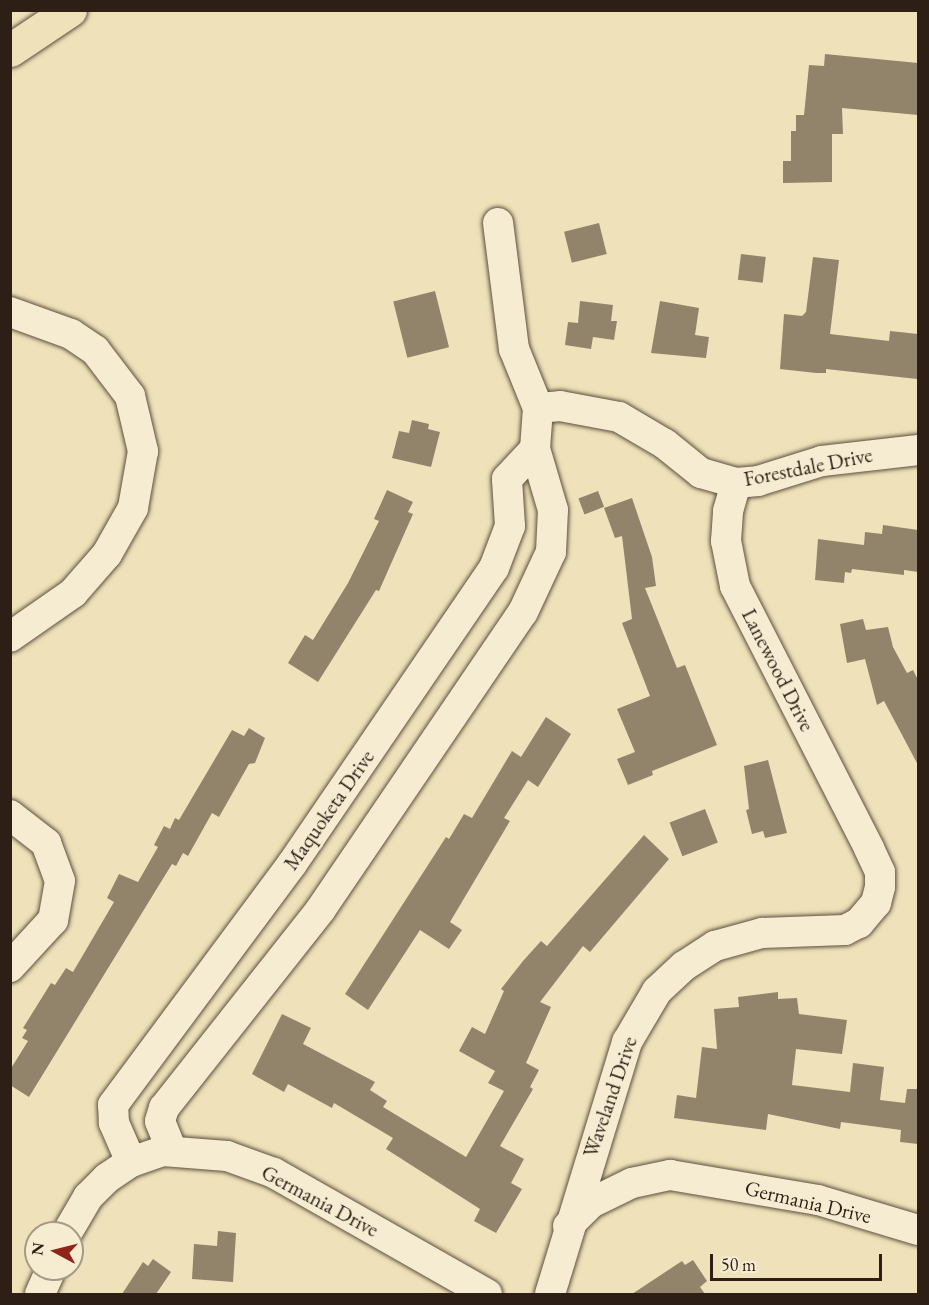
<!DOCTYPE html>
<html>
<head>
<meta charset="utf-8">
<style>
	body { margin:0 }
	#map { position:relative; width:929px; height:1305px; overflow:hidden; background:#efe2ba; font-family:"EB Garamond",serif }
	div>[style] { position:absolute }
	[style*='--x'] { left:calc(var(--x)*1px); top:calc(var(--y)*1px); width:calc(var(--w)*1px); rotate:calc(var(--a)*1deg) }
	.building>* { inset:0; background:#92846b; transform-origin:0 0 }
	.roads { filter:drop-shadow(0 0 2px #5e503e) drop-shadow(0 0 2px #5e503e) }
	.minor>* { height:30px; margin:-15px; padding:0 15px; transform-origin:15px; border-radius:15px; background:#f5ecd2 }
	.major>* { height:33px; margin:-16.5px; padding:0 16.5px; transform-origin:16.5px; border-radius:16.5px; background:#efe2ba }
	span { translate:-50% -50%; white-space:nowrap; text-align:center; line-height:1.15; -webkit-text-stroke:4.5px #f5ecd2; paint-order:stroke }
	.street-label { font-size:21px; color:#2d1f15 }
	.frame { position:absolute; inset:0; border:12px solid #2d1f15; pointer-events:none }
	.north { position:absolute; left:24px; top:1221px; width:60px; height:60px; box-sizing:border-box; background:#f5ecd2; border:2px solid #a59a86; border-radius:50%; rotate:277deg; font-size:16px; font-weight:700; line-height:24px; text-align:center; color:#2d1f15 }
	.north::after { content:''; display:block; margin:auto; width:21px; height:27px; background:#8f2418; clip-path:polygon(50% 0,100% 100%,50% 72%,0 100%) }
	.scale { position:absolute; left:710px; top:1254px; width:172px; height:27px; box-sizing:border-box; border:3px solid #2d1f15; border-top:0; padding-left:8px; font-size:18px; line-height:21px; white-space:nowrap; color:#2d1f15; -webkit-text-stroke:4px #f5ecd2; paint-order:stroke }
</style>
</head>
<body>
<div id="map">
	<div class="building">
		<div style="clip-path:polygon(825px 54px,918px 63px,918px 115px,842px 108px,843px 134px,832px 134px,832px 182px,783px 183px,783px 161px,791px 161px,791px 131px,796px 131px,796px 115px,804px 115px,809px 65px,824px 66px)"></div>
		<div style="left:599px;top:223px;width:32px;height:36px;rotate:76deg"></div>
		<div style="left:741px;top:254px;width:25px;height:26px;rotate:7deg"></div>
		<div style="clip-path:polygon(813px 257px,839px 260px,830px 334px,889px 341px,890px 331px,918px 334px,917px 379px,826px 369px,826px 373px,816px 373px,780px 369px,784px 314px,802px 316px,806px 312px)"></div>
		<div style="left:435px;top:291px;width:58px;height:43px;rotate:76deg"></div>
		<div style="clip-path:polygon(580px 301px,613px 305px,611px 321px,617px 321px,614px 340px,593px 337px,591px 349px,565px 345px,568px 322px,578px 323px)"></div>
		<div style="clip-path:polygon(660px 301px,699px 308px,695px 335px,709px 337px,706px 358px,651px 353px)"></div>
		<div style="clip-path:polygon(412px 420px,429px 424px,428px 429px,440px 432px,431px 467px,392px 458px,399px 431px,409px 433px)"></div>
		<div style="clip-path:polygon(387px 490px,413px 502px,408px 512px,413px 514px,379px 591px,376px 590px,318px 682px,288px 663px,305px 635px,313px 640px,348px 583px,379px 521px,374px 519px)"></div>
		<div style="left:598px;top:491px;width:17px;height:21px;rotate:69deg"></div>
		<div style="clip-path:polygon(632px 498px,652px 557px,656px 586px,645px 588px,677px 668px,685px 665px,717px 745px,652px 771px,653px 775px,628px 785px,617px 759px,635px 752px,617px 709px,650px 696px,622px 623px,632px 619px,622px 536px,615px 538px,604px 508px)"></div>
		<div style="clip-path:polygon(883px 525px,918px 530px,918px 572px,904px 570px,904px 575px,852px 569px,851px 573px,845px 572px,844px 583px,815px 580px,818px 539px,864px 545px,865px 532px,882px 534px)"></div>
		<div style="clip-path:polygon(863px 619px,866px 630px,888px 627px,893px 647px,907px 673px,913px 670px,918px 680px,918px 765px,884px 701px,877px 705px,865px 659px,847px 663px,840px 624px)"></div>
		<div style="clip-path:polygon(546px 717px,571px 734px,538px 787px,528px 780px,504px 818px,510px 821px,450px 922px,462px 930px,449px 949px,420px 930px,368px 1010px,345px 994px,446px 837px,449px 839px,464px 814px,472px 818px,512px 751px,521px 757px)"></div>
		<div style="clip-path:polygon(249px 728px,265px 738px,255px 763px,249px 764px,219px 817px,212px 813px,188px 856px,183px 853px,176px 866px,172px 864px,29px 1097px,10px 1085px,10px 1070px,28px 1041px,22px 1038px,27px 1030px,23px 1028px,51px 983px,55px 985px,66px 968px,73px 972px,114px 902px,107px 898px,119px 874px,138px 882px,158px 847px,154px 845px,164px 826px,170px 829px,175px 818px,179px 820px,232px 730px,244px 736px)"></div>
		<div style="clip-path:polygon(768px 760px,787px 833px,765px 838px,763px 831px,752px 834px,746px 810px,749px 809px,744px 766px)"></div>
		<div style="left:705px;top:809px;width:36px;height:38px;rotate:69deg"></div>
		<div style="clip-path:polygon(644px 835px,669px 859px,590px 952px,583px 946px,540px 1002px,551px 1007px,526px 1063px,539px 1070px,530px 1087px,533px 1089px,500px 1146px,524px 1159px,511px 1183px,522px 1189px,496px 1233px,474px 1221px,480px 1209px,386px 1149px,393px 1138px,334px 1103px,332px 1108px,288px 1084px,284px 1092px,252px 1074px,282px 1014px,311px 1028px,303px 1044px,375px 1082px,370px 1090px,387px 1101px,383px 1107px,466px 1157px,504px 1091px,488px 1083px,495px 1071px,459px 1051px,472px 1027px,485px 1034px,504px 991px,501px 989px,523px 961px,541px 941px,547px 946px)"></div>
		<div style="clip-path:polygon(778px 992px,778px 999px,797px 998px,799px 1014px,847px 1020px,842px 1054px,796px 1049px,792px 1085px,850px 1092px,853px 1063px,884px 1067px,880px 1100px,905px 1103px,907px 1089px,918px 1089px,918px 1144px,900px 1142px,901px 1130px,841px 1122px,840px 1129px,768px 1114px,766px 1130px,674px 1118px,677px 1095px,696px 1098px,702px 1047px,717px 1049px,714px 1009px,739px 1007px,738px 997px)"></div>
		<div style="clip-path:polygon(218px 1231px,236px 1233px,233px 1282px,192px 1279px,194px 1244px,217px 1246px)"></div>
		<div style="clip-path:polygon(153px 1259px,171px 1272px,156px 1294px,122px 1294px,143px 1262px,148px 1266px)"></div>
		<div style="clip-path:polygon(693px 1260px,707px 1281px,700px 1287px,705px 1294px,632px 1294px,682px 1261px,685px 1265px)"></div>
	</div>
	<div class="roads">
		<div class="minor">
			<div style="--x:10;--y:312;--w:65;--a:19.8"></div>
			<div style="--x:71;--y:334;--w:29;--a:34"></div>
			<div style="--x:95;--y:350;--w:58;--a:52.7"></div>
			<div style="--x:130;--y:396;--w:57;--a:76.7"></div>
			<div style="--x:143;--y:451;--w:58;--a:100"></div>
			<div style="--x:133;--y:508;--w:53;--a:119.5"></div>
			<div style="--x:107;--y:554;--w:52;--a:131.1"></div>
			<div style="--x:73;--y:593;--w:77;--a:145.1"></div>
			<div style="--x:538;--y:408;--w:22;--a:-5"></div>
			<div style="--x:560;--y:406;--w:60;--a:10.6"></div>
			<div style="--x:619;--y:417;--w:53;--a:30.4"></div>
			<div style="--x:665;--y:444;--w:46;--a:38.9"></div>
			<div style="--x:701;--y:473;--w:36;--a:16"></div>
			<div style="--x:736;--y:483;--w:22;--a:-5"></div>
			<div style="--x:758;--y:481;--w:67;--a:-17.4"></div>
			<div style="--x:822;--y:461;--w:97;--a:-6.5"></div>
			<div style="--x:10;--y:815;--w:46;--a:37.9"></div>
			<div style="--x:46;--y:843;--w:40;--a:69.8"></div>
			<div style="--x:60;--y:881;--w:40;--a:100"></div>
			<div style="--x:53;--y:920;--w:64;--a:132.5"></div>
			<div style="--x:172;--y:1151;--w:32;--a:-112"></div>
			<div style="--x:160;--y:1121;--w:14;--a:-73"></div>
			<div style="--x:164;--y:1108;--w:253;--a:-51.7"></div>
			<div style="--x:321;--y:909;--w:359;--a:-55.8"></div>
			<div style="--x:523;--y:612;--w:66;--a:-65"></div>
			<div style="--x:551;--y:552;--w:42;--a:-87.3"></div>
			<div style="--x:553;--y:510;--w:64;--a:-106.4"></div>
			<div style="--x:535;--y:449;--w:41;--a:-85.8"></div>
			<div style="--x:538;--y:408;--w:64;--a:-112.1"></div>
			<div style="--x:514;--y:349;--w:127;--a:-97.2"></div>
			<div style="--x:131;--y:1162;--w:43;--a:-113.6"></div>
			<div style="--x:114;--y:1123;--w:18;--a:-93"></div>
			<div style="--x:113;--y:1105;--w:300;--a:-53.4"></div>
			<div style="--x:292;--y:864;--w:358;--a:-55.7"></div>
			<div style="--x:494;--y:568;--w:45;--a:-69.1"></div>
			<div style="--x:510;--y:526;--w:47;--a:-93.7"></div>
			<div style="--x:507;--y:479;--w:41;--a:-47"></div>
			<div style="--x:568;--y:1226;--w:33;--a:-45"></div>
			<div style="--x:591;--y:1203;--w:46;--a:-26"></div>
			<div style="--x:632;--y:1183;--w:39;--a:-12"></div>
			<div style="--x:670;--y:1175;--w:150;--a:9.6"></div>
			<div style="--x:818;--y:1200;--w:104;--a:16.7"></div>
			<div style="--x:67;--y:1233;--w:42;--a:-59.7"></div>
			<div style="--x:88;--y:1197;--w:27;--a:-45"></div>
			<div style="--x:107;--y:1178;--w:29;--a:-34"></div>
			<div style="--x:131;--y:1162;--w:34;--a:-19"></div>
			<div style="--x:163;--y:1151;--w:64;--a:4.5"></div>
			<div style="--x:227;--y:1156;--w:50;--a:19.9"></div>
			<div style="--x:274;--y:1173;--w:245;--a:29.6"></div>
			<div style="--x:40;--y:1294;--w:27;--a:-66"></div>
			<div style="--x:550;--y:1294;--w:264;--a:-73"></div>
			<div style="--x:627;--y:1042;--w:59;--a:-59.5"></div>
			<div style="--x:657;--y:991;--w:37;--a:-43"></div>
			<div style="--x:684;--y:966;--w:37;--a:-33"></div>
			<div style="--x:715;--y:946;--w:49;--a:-15.5"></div>
			<div style="--x:762;--y:933;--w:83;--a:-2.1"></div>
			<div style="--x:845;--y:930;--w:16;--a:-27"></div>
			<div style="--x:859;--y:923;--w:26;--a:-50"></div>
			<div style="--x:876;--y:903;--w:16;--a:-76"></div>
			<div style="--x:880;--y:887;--w:15;--a:-90"></div>
			<div style="--x:880;--y:872;--w:26;--a:-115"></div>
			<div style="--x:869;--y:848;--w:294;--a:-117.1"></div>
			<div style="--x:735;--y:586;--w:46;--a:-101.3"></div>
			<div style="--x:726;--y:541;--w:30;--a:-86"></div>
			<div style="--x:728;--y:511;--w:29;--a:-74"></div>
		</div>
		<div class="major">
			<div style="--x:10;--y:50;--w:72;--a:-33.7"></div>
		</div>
	</div>
	<div class="street-label">
		<span style="left:808px;top:467px;rotate:-11deg">Forestdale Drive</span>
		<span style="left:778px;top:670px;rotate:63deg">Lanewood Drive</span>
		<span style="left:329px;top:810px;rotate:-55deg">Maquoketa Drive</span>
		<span style="left:610px;top:1097px;rotate:-71deg">Waveland Drive</span>
		<span style="left:320px;top:1201px;rotate:28deg">Germania Drive</span>
		<span style="left:808px;top:1202px;rotate:13deg">Germania Drive</span>
	</div>
	<div class="frame"></div>
	<div class="north">N</div>
	<div class="scale">50 m</div>
</div>
</body>
</html>
